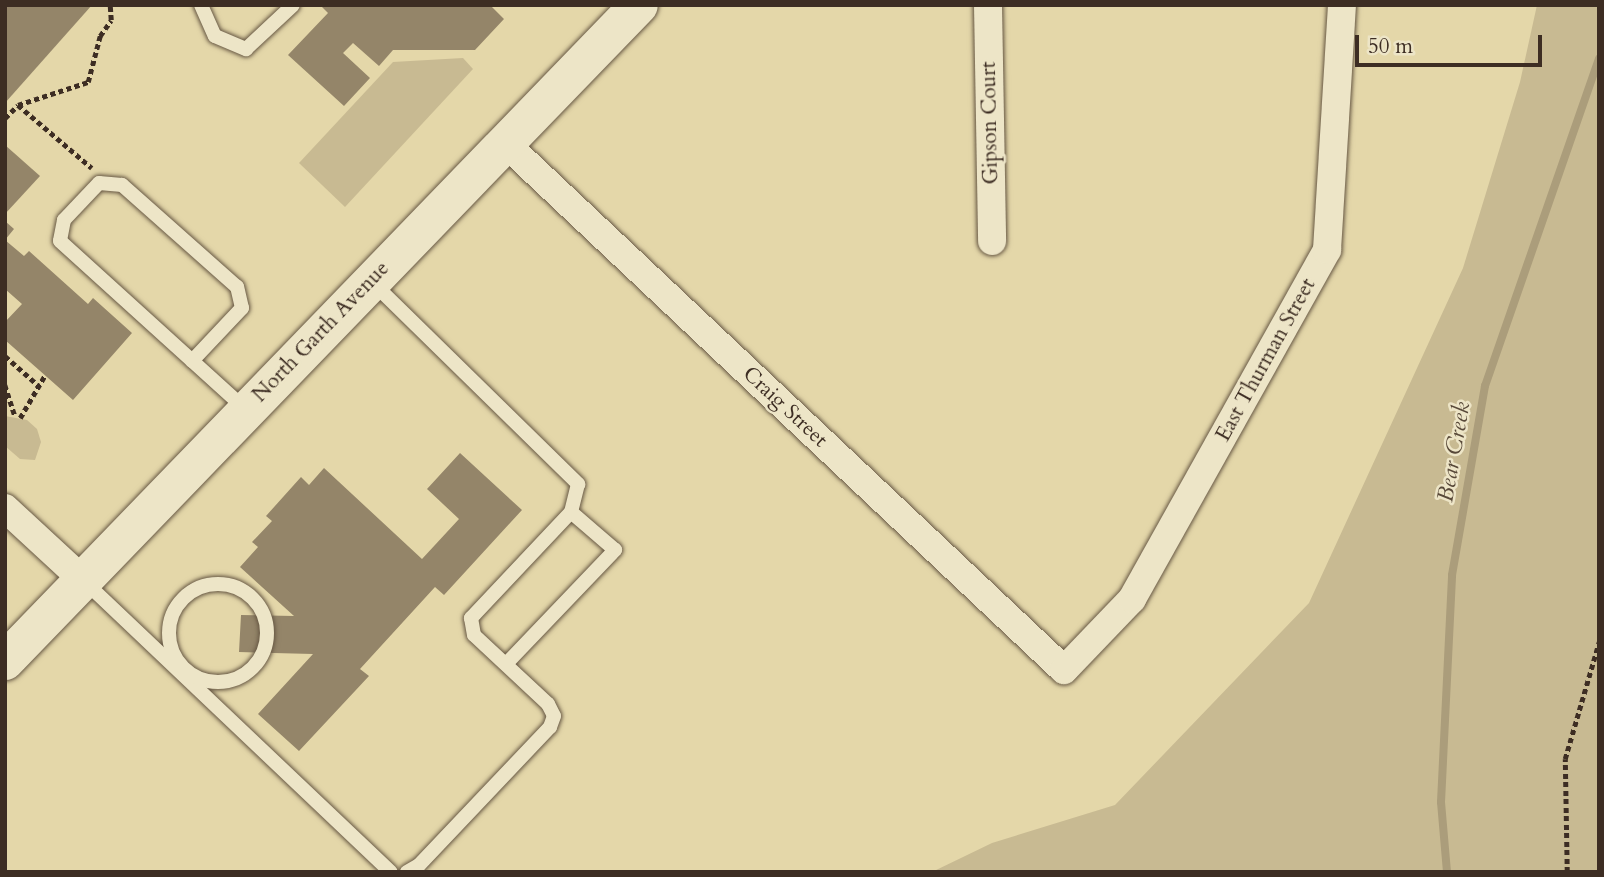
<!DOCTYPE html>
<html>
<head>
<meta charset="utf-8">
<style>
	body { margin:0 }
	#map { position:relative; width:1604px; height:877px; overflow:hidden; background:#e4d7a9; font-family:Cardo,serif }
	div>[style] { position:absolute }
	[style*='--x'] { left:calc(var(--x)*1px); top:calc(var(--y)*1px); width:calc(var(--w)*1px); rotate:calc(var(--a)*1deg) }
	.green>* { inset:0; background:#c8ba92 }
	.stream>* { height:8px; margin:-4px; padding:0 4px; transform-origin:4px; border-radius:4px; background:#ab9d7b }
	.building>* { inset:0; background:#948569 }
	.path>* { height:4.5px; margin-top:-2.25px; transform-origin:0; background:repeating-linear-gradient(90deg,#3d2d23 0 5px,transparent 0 8.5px) }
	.roads { filter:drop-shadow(0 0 2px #675844) drop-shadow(0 0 2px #675844) }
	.lane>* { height:14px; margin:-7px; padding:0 7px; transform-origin:7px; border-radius:7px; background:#ede5c7 }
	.lane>.ring { margin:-7px; padding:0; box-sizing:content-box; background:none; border:14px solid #ede5c7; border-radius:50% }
	.street>* { height:28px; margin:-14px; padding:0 14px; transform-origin:14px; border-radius:14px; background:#ede5c7 }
	.secondary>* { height:38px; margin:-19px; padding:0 19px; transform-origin:19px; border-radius:19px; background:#ede5c7 }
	span { translate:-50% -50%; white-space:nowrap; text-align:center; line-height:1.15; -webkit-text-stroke:5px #ede5c7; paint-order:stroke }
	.street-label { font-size:21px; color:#3d2d23 }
	.water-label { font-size:23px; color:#584939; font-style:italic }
	.frame { position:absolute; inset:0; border:7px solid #3d2d23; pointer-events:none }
	.scale { position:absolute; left:1355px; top:35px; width:187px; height:32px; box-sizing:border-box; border:4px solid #3d2d23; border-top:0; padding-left:9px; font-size:21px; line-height:24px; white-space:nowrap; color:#3d2d23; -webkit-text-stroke:5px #ede5c7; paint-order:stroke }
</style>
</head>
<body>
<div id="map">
	<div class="green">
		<div style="clip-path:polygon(1537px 5px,1599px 5px,1599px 872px,932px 872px,992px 843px,1115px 805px,1309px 603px,1463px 268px,1520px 82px)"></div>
		<div style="clip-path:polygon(463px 58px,473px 69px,345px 207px,299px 163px,393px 62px)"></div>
		<div style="clip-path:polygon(5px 416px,27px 420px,37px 429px,41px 442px,35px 460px,20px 459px,5px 446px)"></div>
	</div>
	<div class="stream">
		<div style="--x:1447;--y:872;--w:70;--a:-94.9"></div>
		<div style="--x:1441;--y:802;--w:227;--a:-87.2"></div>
		<div style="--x:1452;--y:575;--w:192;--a:-80.1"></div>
		<div style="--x:1485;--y:386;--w:347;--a:-70.8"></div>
	</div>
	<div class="building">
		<div style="clip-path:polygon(5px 5px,92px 5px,5px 103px)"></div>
		<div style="clip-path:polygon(320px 5px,490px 5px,504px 19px,475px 50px,393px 50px,379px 66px,353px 43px,343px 53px,370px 78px,344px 106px,288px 55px,328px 13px)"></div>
		<div style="clip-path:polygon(5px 145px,40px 176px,5px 214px)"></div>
		<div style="clip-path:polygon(5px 221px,14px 229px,5px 240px,24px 256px,29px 251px,88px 304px,93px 298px,132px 333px,73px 400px,5px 340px,5px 322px,22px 304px,5px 289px)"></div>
		<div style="clip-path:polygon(460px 453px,522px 510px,444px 595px,435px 587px,360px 669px,369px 676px,299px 751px,258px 714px,313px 654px,239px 652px,241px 615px,294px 616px,240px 567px,258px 547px,252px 542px,272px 521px,266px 516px,301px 477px,309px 485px,324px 468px,422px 559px,459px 519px,427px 489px)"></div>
	</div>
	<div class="path">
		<div style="--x:18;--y:105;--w:74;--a:-18.2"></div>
		<div style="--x:88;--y:82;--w:48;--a:-75.4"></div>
		<div style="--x:100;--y:36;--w:19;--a:-55"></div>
		<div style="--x:111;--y:20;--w:15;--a:-94"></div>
		<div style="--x:5;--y:118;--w:18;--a:-45"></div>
		<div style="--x:18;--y:105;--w:97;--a:40.4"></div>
		<div style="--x:5;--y:356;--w:45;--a:41.4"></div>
		<div style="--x:5;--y:385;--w:33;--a:72"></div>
		<div style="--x:20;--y:418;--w:50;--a:-59.8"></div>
		<div style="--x:1567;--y:872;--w:113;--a:-91"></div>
		<div style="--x:1565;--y:759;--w:122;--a:-73.8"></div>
	</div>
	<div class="roads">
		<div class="lane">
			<div style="--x:201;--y:5;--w:34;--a:66"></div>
			<div style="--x:215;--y:36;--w:34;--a:23"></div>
			<div style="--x:246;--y:49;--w:64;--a:-43.1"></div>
			<div style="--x:372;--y:282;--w:289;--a:44.4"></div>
			<div style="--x:578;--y:484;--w:29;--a:104"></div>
			<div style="--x:571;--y:512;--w:146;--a:133.3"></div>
			<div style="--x:471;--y:618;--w:17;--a:80"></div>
			<div style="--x:474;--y:635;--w:101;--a:43"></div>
			<div style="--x:548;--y:704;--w:13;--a:63"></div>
			<div style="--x:554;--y:716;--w:12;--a:110"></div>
			<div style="--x:550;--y:727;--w:190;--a:133.5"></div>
			<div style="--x:419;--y:865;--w:14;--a:150"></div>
			<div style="--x:192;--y:361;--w:73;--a:-46.7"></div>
			<div style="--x:242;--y:308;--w:22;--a:-103"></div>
			<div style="--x:237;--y:287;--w:154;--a:-138.4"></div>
			<div style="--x:122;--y:185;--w:23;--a:-175"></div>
			<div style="--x:99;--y:183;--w:51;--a:133.4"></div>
			<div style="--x:64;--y:220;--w:21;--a:101"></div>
			<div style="--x:60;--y:241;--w:250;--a:42.2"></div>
			<div style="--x:83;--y:580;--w:424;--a:43.5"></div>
			<div class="ring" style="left:169px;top:584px;width:84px;height:84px"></div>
			<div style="--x:506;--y:664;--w:158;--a:-46.3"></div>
			<div style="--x:615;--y:550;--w:58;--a:-139.2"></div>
		</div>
		<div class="street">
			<div style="--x:988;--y:5;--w:236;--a:89"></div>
			<div style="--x:505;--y:143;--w:768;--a:43.31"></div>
			<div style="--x:1064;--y:670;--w:98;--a:-46.2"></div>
			<div style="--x:1132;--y:599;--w:400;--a:-60.8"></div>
			<div style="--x:1327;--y:250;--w:245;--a:-86.5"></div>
			<div style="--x:5;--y:508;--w:105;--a:42.7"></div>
		</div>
		<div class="secondary">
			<div style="--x:5;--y:661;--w:912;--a:-45.98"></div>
		</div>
	</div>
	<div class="street-label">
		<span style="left:990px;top:123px;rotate:-91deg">Gipson Court</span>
		<span style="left:321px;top:332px;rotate:-46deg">North Garth Avenue</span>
		<span style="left:1266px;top:360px;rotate:-61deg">East Thurman Street</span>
		<span style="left:785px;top:407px;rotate:43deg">Craig Street</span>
	</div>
	<div class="water-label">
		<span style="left:1454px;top:452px;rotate:-80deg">Bear Creek</span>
	</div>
	<div class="frame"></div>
	<div class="scale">50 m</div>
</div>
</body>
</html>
